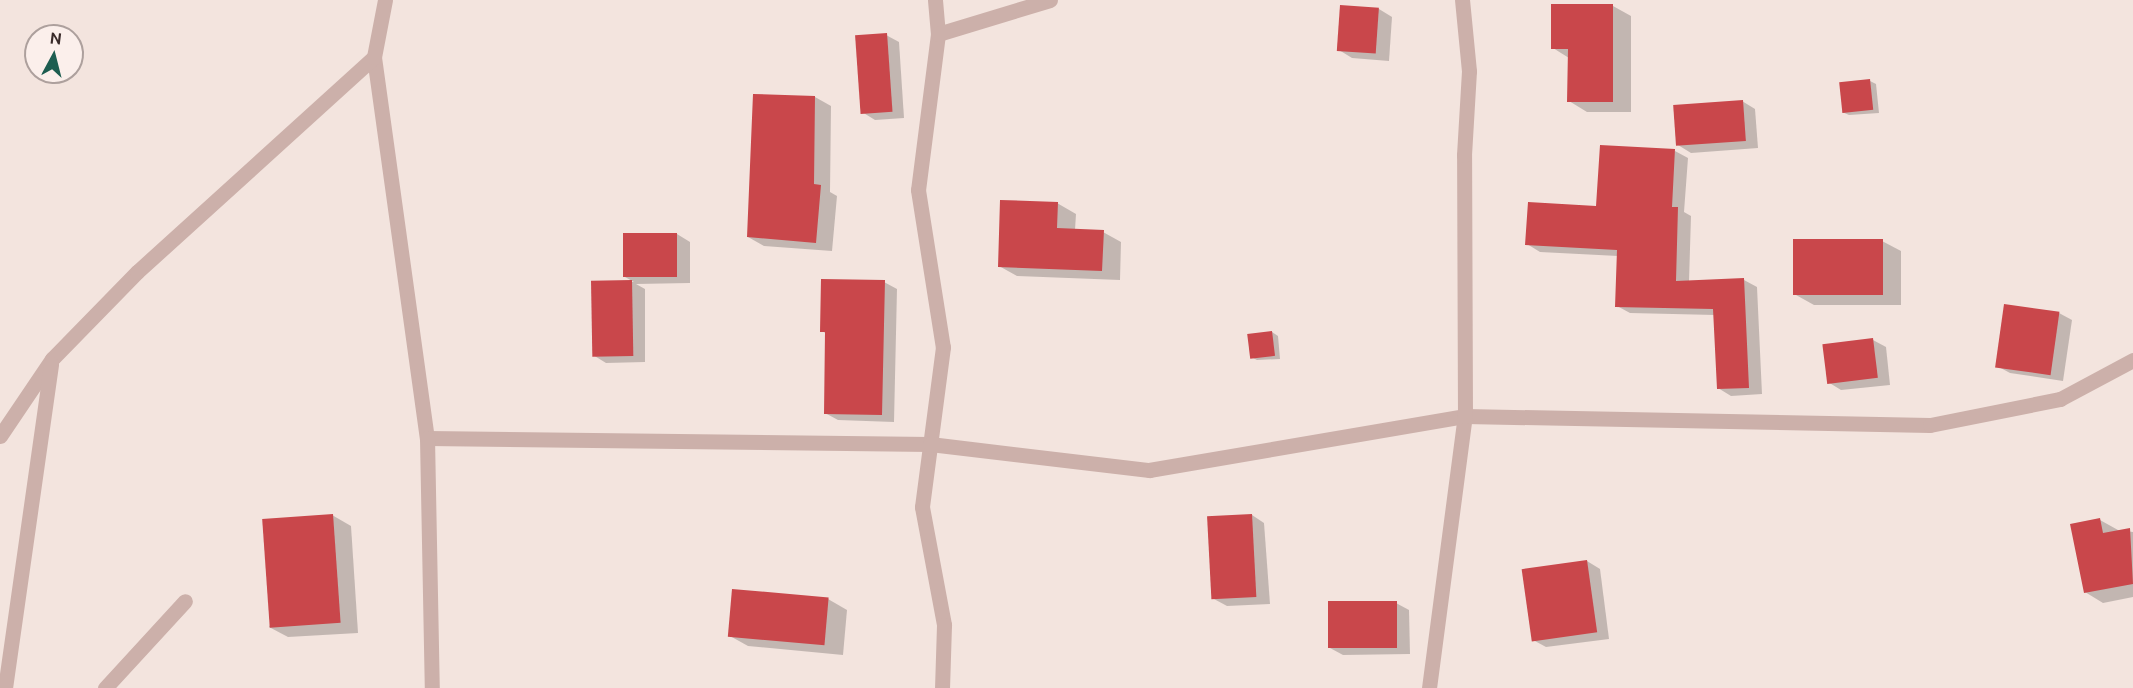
<!DOCTYPE html>
<html>
<head>
<meta charset="utf-8">
<style>
	body { margin:0 }
	#map { position:relative; width:2133px; height:688px; overflow:hidden; background:#f3e4de; font-family:Ubuntu,sans-serif }
	div>[style] { position:absolute }
	[style*='--x'] { left:calc(var(--x)*1px); top:calc(var(--y)*1px); width:calc(var(--w)*1px); rotate:calc(var(--a)*1deg) }
	.shadow>* { inset:0; background:#0003 }
	.building>* { inset:0; background:#c9474b; transform-origin:0 0 }
	.street>* { height:15px; margin:-7.5px; padding:0 7.5px; transform-origin:7.5px; border-radius:7.5px; background:#ccb0aa }
	span { translate:-50% -50%; white-space:nowrap; text-align:center; line-height:1.15; -webkit-text-stroke:6px #fbefeb; paint-order:stroke }
	.north { position:absolute; left:24px; top:24px; width:60px; height:60px; box-sizing:border-box; background:#fbefeb; border:2px solid #ada09d; border-radius:50%; rotate:7deg; font-size:16px; font-weight:700; line-height:24px; text-align:center; color:#392a29 }
	.north::after { content:''; display:block; margin:auto; width:21px; height:27px; background:#1d5d50; clip-path:polygon(50% 0,100% 100%,50% 72%,0 100%) }
</style>
</head>
<body>
<div id="map">
	<div class="shadow">
		<div style="clip-path:polygon(1613px 6px,1631px 16px,1631px 112px,1587px 112px,1569px 101px,1569px 58px,1553px 48px)"></div>
		<div style="clip-path:polygon(1341px 7px,1379px 9px,1392px 17px,1389px 61px,1352px 58px,1339px 50px)"></div>
		<div style="clip-path:polygon(886px 35px,899px 42px,904px 118px,875px 120px,862px 112px)"></div>
		<div style="clip-path:polygon(1870px 81px,1876px 84px,1879px 113px,1849px 115px,1842px 112px)"></div>
		<div style="clip-path:polygon(815px 97px,831px 106px,830px 192px,837px 196px,832px 251px,764px 246px,748px 237px)"></div>
		<div style="clip-path:polygon(1742px 101px,1755px 109px,1758px 148px,1691px 153px,1678px 145px)"></div>
		<div style="clip-path:polygon(1675px 151px,1688px 158px,1684px 212px,1691px 216px,1689px 282px,1744px 280px,1757px 287px,1762px 394px,1731px 396px,1718px 388px,1715px 315px,1630px 313px,1617px 306px,1618px 256px,1540px 252px,1527px 244px,1597px 208px)"></div>
		<div style="clip-path:polygon(1057px 203px,1076px 214px,1075px 230px,1103px 232px,1121px 242px,1120px 280px,1017px 276px,999px 266px)"></div>
		<div style="clip-path:polygon(677px 234px,690px 242px,690px 283px,636px 284px,645px 289px,645px 362px,606px 363px,593px 355px,592px 282px,634px 282px,625px 277px)"></div>
		<div style="clip-path:polygon(1882px 241px,1901px 251px,1901px 305px,1814px 305px,1796px 295px)"></div>
		<div style="clip-path:polygon(884px 282px,897px 289px,894px 422px,838px 420px,825px 413px,827px 334px,822px 331px)"></div>
		<div style="clip-path:polygon(2059px 313px,2072px 320px,2063px 381px,2010px 373px,1997px 366px)"></div>
		<div style="clip-path:polygon(1272px 332px,1278px 336px,1280px 359px,1257px 360px,1251px 357px)"></div>
		<div style="clip-path:polygon(1873px 340px,1886px 347px,1890px 385px,1841px 390px,1828px 382px)"></div>
		<div style="clip-path:polygon(332px 515px,351px 526px,358px 633px,288px 637px,269px 627px)"></div>
		<div style="clip-path:polygon(1252px 515px,1264px 523px,1270px 604px,1227px 606px,1214px 599px)"></div>
		<div style="clip-path:polygon(2100px 520px,2118px 530px,2133px 532px,2133px 597px,2103px 603px,2085px 592px)"></div>
		<div style="clip-path:polygon(1587px 561px,1600px 569px,1609px 639px,1546px 647px,1533px 640px)"></div>
		<div style="clip-path:polygon(828px 599px,847px 610px,843px 655px,748px 646px,730px 636px)"></div>
		<div style="clip-path:polygon(1396px 603px,1409px 610px,1410px 654px,1343px 655px,1330px 648px)"></div>
	</div>
	<div class="building">
		<div style="clip-path:polygon(1551px 4px,1613px 4px,1613px 102px,1567px 102px,1568px 49px,1551px 49px)"></div>
		<div style="left:1340px;top:5px;width:39px;height:46px;rotate:4deg"></div>
		<div style="left:887px;top:33px;width:79px;height:32px;rotate:86deg"></div>
		<div style="left:1870px;top:79px;width:31px;height:31px;rotate:84deg"></div>
		<div style="clip-path:polygon(753px 94px,815px 96px,814px 184px,821px 185px,816px 243px,747px 237px)"></div>
		<div style="left:1743px;top:100px;width:41px;height:70px;rotate:86deg"></div>
		<div style="clip-path:polygon(1600px 145px,1675px 149px,1672px 207px,1678px 207px,1676px 281px,1744px 278px,1749px 388px,1717px 389px,1713px 309px,1615px 307px,1617px 250px,1525px 245px,1528px 202px,1596px 206px)"></div>
		<div style="clip-path:polygon(1000px 200px,1058px 202px,1057px 228px,1104px 230px,1102px 271px,998px 267px)"></div>
		<div style="left:623px;top:233px;width:54px;height:44px"></div>
		<div style="left:1883px;top:239px;width:56px;height:90px;rotate:90deg"></div>
		<div style="clip-path:polygon(821px 279px,885px 280px,882px 415px,824px 414px,825px 332px,820px 332px)"></div>
		<div style="left:632px;top:280px;width:76px;height:41px;rotate:89deg"></div>
		<div style="left:2004px;top:304px;width:56px;height:64px;rotate:8deg"></div>
		<div style="left:1272px;top:331px;width:25px;height:25px;rotate:83deg"></div>
		<div style="left:1873px;top:338px;width:40px;height:51px;rotate:83deg"></div>
		<div style="left:333px;top:514px;width:109px;height:71px;rotate:86deg"></div>
		<div style="left:1252px;top:514px;width:83px;height:45px;rotate:87deg"></div>
		<div style="clip-path:polygon(2100px 518px,2103px 533px,2130px 528px,2133px 584px,2084px 593px,2070px 524px)"></div>
		<div style="left:1587px;top:560px;width:73px;height:66px;rotate:82deg"></div>
		<div style="left:732px;top:589px;width:97px;height:48px;rotate:5deg"></div>
		<div style="left:1397px;top:601px;width:47px;height:69px;rotate:90deg"></div>
	</div>
	<div class="street">
		<div style="--x:935;--y:0;--w:34;--a:85"></div>
		<div style="--x:938;--y:34;--w:157;--a:97.3"></div>
		<div style="--x:918;--y:190;--w:159;--a:81"></div>
		<div style="--x:943;--y:347;--w:161;--a:97.5"></div>
		<div style="--x:922;--y:507;--w:120;--a:79.4"></div>
		<div style="--x:944;--y:625;--w:63;--a:91.8"></div>
		<div style="--x:938;--y:34;--w:117;--a:-16.9"></div>
		<div style="--x:374;--y:57;--w:385;--a:82.1"></div>
		<div style="--x:427;--y:438;--w:503;--a:0.68"></div>
		<div style="--x:930;--y:444;--w:221;--a:6.8"></div>
		<div style="--x:1149;--y:470;--w:321;--a:-9.7"></div>
		<div style="--x:1465;--y:416;--w:465;--a:1.1"></div>
		<div style="--x:1930;--y:425;--w:133;--a:-11.3"></div>
		<div style="--x:2060;--y:399;--w:83;--a:-28.1"></div>
		<div style="--x:0;--y:436;--w:93;--a:-56"></div>
		<div style="--x:52;--y:359;--w:122;--a:-45.7"></div>
		<div style="--x:137;--y:272;--w:320;--a:-42.2"></div>
		<div style="--x:374;--y:57;--w:58;--a:-79.1"></div>
		<div style="--x:427;--y:438;--w:250;--a:88.9"></div>
		<div style="--x:5;--y:688;--w:327;--a:-81.9"></div>
		<div style="--x:105;--y:688;--w:118;--a:-47.4"></div>
		<div style="--x:1429;--y:688;--w:274;--a:-82.5"></div>
		<div style="--x:1465;--y:416;--w:261;--a:-90.2"></div>
		<div style="--x:1464;--y:155;--w:84;--a:-86.6"></div>
		<div style="--x:1469;--y:71;--w:71;--a:-95.6"></div>
	</div>
	<div class="north">N</div>
</div>
</body>
</html>
